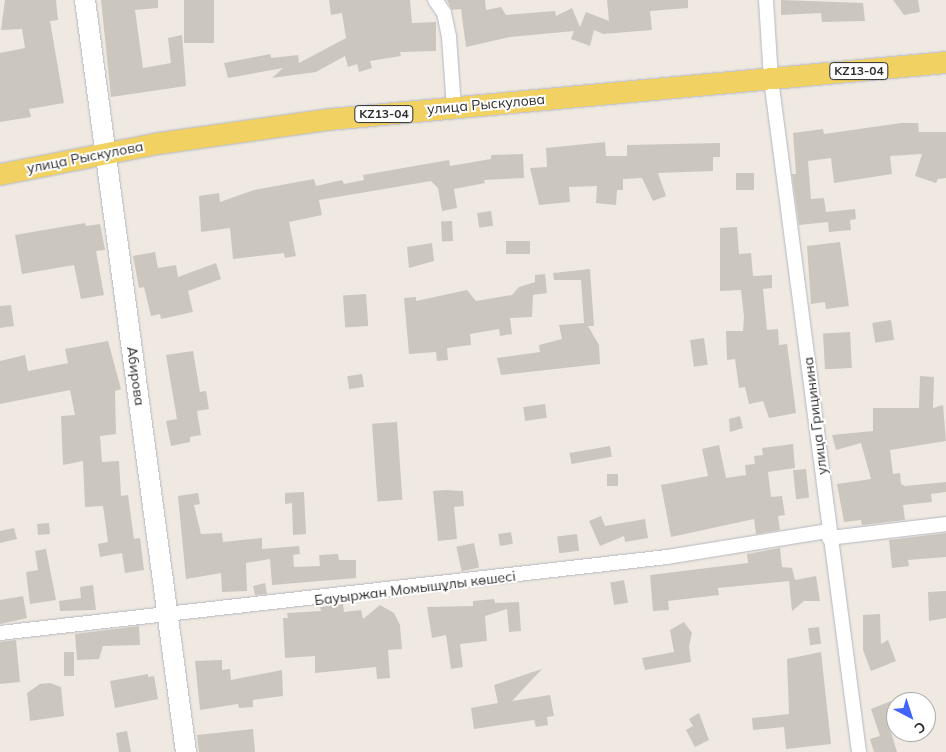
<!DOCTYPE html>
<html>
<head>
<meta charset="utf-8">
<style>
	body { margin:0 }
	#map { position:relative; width:946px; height:752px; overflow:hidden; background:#efe9e1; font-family:Mulish,sans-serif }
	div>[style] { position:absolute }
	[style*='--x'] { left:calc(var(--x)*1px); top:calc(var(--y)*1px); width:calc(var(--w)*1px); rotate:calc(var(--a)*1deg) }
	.building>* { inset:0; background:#cbc7bf; transform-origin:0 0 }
	.roads { filter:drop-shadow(0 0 1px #b4b7c1) drop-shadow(0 0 1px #b4b7c1) }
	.street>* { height:14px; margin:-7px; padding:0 7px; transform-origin:7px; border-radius:7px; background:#fff }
	.secondary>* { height:20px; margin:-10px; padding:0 10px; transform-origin:10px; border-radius:10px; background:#fff }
	.primary>* { height:21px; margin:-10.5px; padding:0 10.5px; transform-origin:10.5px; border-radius:10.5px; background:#f2d163 }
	span { translate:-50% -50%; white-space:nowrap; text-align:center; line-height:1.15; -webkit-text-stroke:4px #fff; paint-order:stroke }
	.shield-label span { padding:1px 4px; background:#fff; border:1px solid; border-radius:4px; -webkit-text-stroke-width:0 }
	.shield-label { font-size:12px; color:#2e2e2e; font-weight:700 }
	.street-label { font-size:14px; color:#2e2e2e }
	.north { position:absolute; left:886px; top:692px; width:50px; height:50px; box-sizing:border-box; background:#fff; border:1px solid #ababab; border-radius:50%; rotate:140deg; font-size:14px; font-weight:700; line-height:20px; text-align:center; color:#2e2e2e }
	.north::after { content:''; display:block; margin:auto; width:18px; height:22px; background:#4264fb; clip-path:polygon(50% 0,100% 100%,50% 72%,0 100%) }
</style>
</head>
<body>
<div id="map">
	<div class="building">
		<div style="clip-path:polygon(5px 0,56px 0,58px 20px,50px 21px,64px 103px,29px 109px,31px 117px,0 122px,0 53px,25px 48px,22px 29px,1px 30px)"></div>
		<div style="clip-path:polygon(101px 0,158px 0,158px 8px,135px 10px,143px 68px,171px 63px,168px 38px,182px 35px,186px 86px,111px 97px)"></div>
		<div style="left:184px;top:0;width:30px;height:43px"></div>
		<div style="clip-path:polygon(329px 0,410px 0,412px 23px,436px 22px,436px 51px,400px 52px,401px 56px,370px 61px,372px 68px,359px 72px,357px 64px,348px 67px,345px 56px,316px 72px,272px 78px,283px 68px,228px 78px,224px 63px,270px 54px,271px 58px,298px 55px,299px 63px,346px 38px,342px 13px,331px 15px)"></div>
		<div style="clip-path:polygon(447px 0,485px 0,486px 10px,501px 7px,506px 15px,555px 11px,556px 16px,572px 8px,580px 27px,586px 12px,609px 21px,607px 0,688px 0,688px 8px,650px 11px,652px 30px,603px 34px,594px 30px,590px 46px,571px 39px,574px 31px,510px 37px,466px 47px,461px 9px,452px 10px)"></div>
		<div style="clip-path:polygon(781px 0,863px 3px,865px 21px,822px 22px,821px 13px,781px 15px)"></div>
		<div style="clip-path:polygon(893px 0,918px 0,920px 12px,904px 15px)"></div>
		<div style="clip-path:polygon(901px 123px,918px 123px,919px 132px,946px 132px,946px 178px,938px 179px,936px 183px,915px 176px,922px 154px,890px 156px,892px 174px,834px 183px,831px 158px,808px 161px,811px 199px,824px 198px,826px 212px,855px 209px,856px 219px,850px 220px,851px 230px,829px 232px,828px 222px,799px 225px,792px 174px,796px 174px,793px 133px,823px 129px,824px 134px)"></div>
		<div style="clip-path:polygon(605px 142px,606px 156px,627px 156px,627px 145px,720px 143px,720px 157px,713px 157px,713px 171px,658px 173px,666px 196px,653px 201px,642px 178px,623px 179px,623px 190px,617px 190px,616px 205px,596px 203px,597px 186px,569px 187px,570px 202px,539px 205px,530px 168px,547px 167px,546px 148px)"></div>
		<div style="clip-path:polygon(523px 154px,524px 178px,484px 180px,485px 183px,454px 189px,457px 208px,442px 211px,438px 188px,431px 181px,319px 200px,322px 215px,289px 222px,296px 256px,285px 258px,284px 253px,233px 259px,230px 228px,201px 232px,199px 196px,219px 193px,220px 202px,254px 190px,314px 179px,316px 186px,342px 180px,344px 184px,364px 180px,363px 175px,449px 160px,450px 166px,491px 159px,491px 155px)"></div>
		<div style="left:736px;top:173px;width:18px;height:17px"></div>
		<div style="left:491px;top:211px;width:15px;height:14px;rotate:82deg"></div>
		<div style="left:452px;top:221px;width:20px;height:11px;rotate:87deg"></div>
		<div style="clip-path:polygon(85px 223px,86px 226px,100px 224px,105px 250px,96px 251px,104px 295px,81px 299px,74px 265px,22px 274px,15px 235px)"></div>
		<div style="clip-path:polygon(737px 227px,739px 254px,751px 253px,753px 276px,772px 275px,772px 288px,763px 289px,767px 330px,778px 329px,779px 345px,787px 344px,796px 413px,769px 418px,763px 401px,749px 404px,745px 387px,739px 388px,735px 359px,727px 360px,726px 331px,743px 331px,744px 317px,741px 290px,720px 291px,720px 228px)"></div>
		<div style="left:530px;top:241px;width:13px;height:24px;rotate:90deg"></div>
		<div style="clip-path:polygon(840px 242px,849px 306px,826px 309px,825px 302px,811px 304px,807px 246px)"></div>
		<div style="clip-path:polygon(432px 243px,434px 261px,409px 268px,407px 247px)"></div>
		<div style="clip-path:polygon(155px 252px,158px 268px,176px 265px,178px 277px,216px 263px,221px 279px,188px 291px,193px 312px,161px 319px,160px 314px,151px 316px,144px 287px,139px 288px,133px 256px)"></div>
		<div style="clip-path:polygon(590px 269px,594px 326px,588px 326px,599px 345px,600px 364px,501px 375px,497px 358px,540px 352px,539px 345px,562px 339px,559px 325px,584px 323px,581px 280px,554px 280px,553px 273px)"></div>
		<div style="clip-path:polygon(545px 274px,547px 293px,533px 295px,532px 317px,510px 318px,512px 334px,500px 336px,499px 329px,470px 334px,471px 345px,447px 348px,448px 360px,437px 361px,436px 352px,409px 354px,404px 298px,416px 297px,416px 301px,467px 290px,476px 301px,512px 295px,519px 287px,535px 282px,535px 275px)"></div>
		<div style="left:366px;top:294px;width:32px;height:23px;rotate:86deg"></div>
		<div style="clip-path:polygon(11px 305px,14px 326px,0 328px,0 306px)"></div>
		<div style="left:891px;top:320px;width:20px;height:19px;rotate:81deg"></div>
		<div style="left:850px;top:332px;width:36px;height:27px;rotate:87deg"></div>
		<div style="left:704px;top:338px;width:27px;height:14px;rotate:82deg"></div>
		<div style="clip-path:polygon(108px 341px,121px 389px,115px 391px,116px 434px,100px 436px,102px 462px,119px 461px,121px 496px,128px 495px,134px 539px,140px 538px,144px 570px,125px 573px,122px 553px,100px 557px,98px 544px,108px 542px,103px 506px,85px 507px,83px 461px,63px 465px,61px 416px,75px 415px,70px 390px,0 404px,0 361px,25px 355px,28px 371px,68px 363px,65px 349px)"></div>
		<div style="clip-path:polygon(193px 351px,200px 392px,206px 391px,209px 409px,197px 411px,201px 435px,190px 437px,190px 442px,171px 446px,166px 421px,177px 419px,166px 355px)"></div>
		<div style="left:362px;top:374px;width:13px;height:15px;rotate:81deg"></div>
		<div style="clip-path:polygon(920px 376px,934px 377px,933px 408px,943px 405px,946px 441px,890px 450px,893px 474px,900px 473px,901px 484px,905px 486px,946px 482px,946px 492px,931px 494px,932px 502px,903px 505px,905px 520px,862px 525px,861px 520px,844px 522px,837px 484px,871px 479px,861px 443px,836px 450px,832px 435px,873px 431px,873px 408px,919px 408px)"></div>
		<div style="left:545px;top:404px;width:14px;height:22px;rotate:82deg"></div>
		<div style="clip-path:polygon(740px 416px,743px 428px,730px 432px,729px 419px)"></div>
		<div style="left:397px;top:422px;width:78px;height:25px;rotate:86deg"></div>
		<div style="clip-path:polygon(793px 444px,795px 468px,768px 472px,771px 497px,782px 496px,785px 515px,778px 516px,780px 530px,756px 534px,754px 519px,671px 537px,661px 485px,708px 476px,702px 449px,719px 445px,726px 478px,746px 475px,745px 465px,755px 464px,754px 456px,763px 455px,762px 448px)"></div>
		<div style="left:610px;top:446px;width:11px;height:41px;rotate:80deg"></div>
		<div style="left:806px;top:469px;width:29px;height:13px;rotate:84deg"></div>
		<div style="left:607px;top:474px;width:11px;height:12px"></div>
		<div style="clip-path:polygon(445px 490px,463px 491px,464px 506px,454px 507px,457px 539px,438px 541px,433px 491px)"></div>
		<div style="clip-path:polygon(304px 492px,306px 534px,293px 535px,292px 503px,285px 504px,285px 493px)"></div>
		<div style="clip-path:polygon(198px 493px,200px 504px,194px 505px,201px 534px,222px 533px,223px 542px,262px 538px,262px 549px,299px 546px,300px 554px,293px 555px,294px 567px,320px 566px,319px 555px,338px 554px,339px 560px,356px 560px,356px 578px,272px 585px,270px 559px,246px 563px,247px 591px,222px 592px,221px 573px,186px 579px,178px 496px)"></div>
		<div style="clip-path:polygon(601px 516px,605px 526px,645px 519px,648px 538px,625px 542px,624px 536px,600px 546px,589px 521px)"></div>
		<div style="left:49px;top:523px;width:11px;height:12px;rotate:85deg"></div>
		<div style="clip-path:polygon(14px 528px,17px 539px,0 543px,0 531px)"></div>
		<div style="left:511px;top:532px;width:12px;height:13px;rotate:81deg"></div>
		<div style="clip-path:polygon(946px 533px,946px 557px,908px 560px,909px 566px,892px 568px,889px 540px)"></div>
		<div style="left:577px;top:534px;width:17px;height:20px;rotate:83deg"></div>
		<div style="left:474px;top:543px;width:25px;height:18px;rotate:78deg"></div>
		<div style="clip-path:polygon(780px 548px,782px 567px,792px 568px,795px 580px,816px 576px,820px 601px,804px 601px,792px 611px,789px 581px,718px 588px,719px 595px,668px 601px,669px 610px,653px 611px,650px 575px,748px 563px,747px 554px)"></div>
		<div style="clip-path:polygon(46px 549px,56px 600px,30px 604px,26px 572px,38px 570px,35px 551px)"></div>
		<div style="left:624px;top:580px;width:23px;height:14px;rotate:80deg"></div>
		<div style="clip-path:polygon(265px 583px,267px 594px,255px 595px,253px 586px)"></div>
		<div style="clip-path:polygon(93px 585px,96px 610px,60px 611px,59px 601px,81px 598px,80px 587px)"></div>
		<div style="clip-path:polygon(946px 591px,946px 618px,929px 621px,928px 592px)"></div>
		<div style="clip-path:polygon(23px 596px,27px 618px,0 624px,0 600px)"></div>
		<div style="clip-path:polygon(494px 599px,495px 603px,519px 602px,521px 631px,509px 632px,507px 609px,485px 616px,487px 641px,460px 644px,463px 667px,451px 669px,446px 635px,432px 638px,427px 607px,473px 606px,473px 601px)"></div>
		<div style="clip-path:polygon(343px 604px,344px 612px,361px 610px,363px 619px,380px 605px,394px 613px,400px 625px,402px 649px,388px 650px,390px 678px,377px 679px,376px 667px,315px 673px,315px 656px,285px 658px,283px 618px,288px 618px,287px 613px,321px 611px,320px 607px)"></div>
		<div style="clip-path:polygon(880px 614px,881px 644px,888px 640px,896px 661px,871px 671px,863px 650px,863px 615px)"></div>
		<div style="clip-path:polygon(684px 622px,692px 633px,689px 646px,691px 662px,645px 670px,642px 658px,674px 652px,670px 630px)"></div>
		<div style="clip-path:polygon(139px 626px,140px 645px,103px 646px,99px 659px,77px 660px,75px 634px)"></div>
		<div style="left:819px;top:627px;width:17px;height:11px;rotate:83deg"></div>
		<div style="clip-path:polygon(16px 640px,20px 682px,0 684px,0 642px)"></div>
		<div style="left:64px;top:652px;width:10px;height:24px"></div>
		<div style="clip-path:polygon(821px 652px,831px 744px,786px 749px,784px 727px,753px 730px,752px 718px,789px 714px,787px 659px)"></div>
		<div style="clip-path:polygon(222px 660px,222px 670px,230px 669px,231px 680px,282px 670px,283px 696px,253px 700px,253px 707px,239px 708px,238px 704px,200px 710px,195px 661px)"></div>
		<div style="clip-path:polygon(542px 669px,512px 701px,550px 695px,554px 716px,547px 717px,548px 725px,536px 727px,534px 720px,474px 729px,471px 708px,498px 703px,494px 685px)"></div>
		<div style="clip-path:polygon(148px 674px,148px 677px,154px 676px,158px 699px,115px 708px,110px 681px)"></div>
		<div style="clip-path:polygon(50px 683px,61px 687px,64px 716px,30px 721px,27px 693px,40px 684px)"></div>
		<div style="clip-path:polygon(891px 701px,895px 713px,886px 716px,897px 752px,874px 752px,870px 739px,880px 736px,871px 709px)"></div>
		<div style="clip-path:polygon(699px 713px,709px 740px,695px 747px,686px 730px,693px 726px,689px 719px)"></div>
		<div style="clip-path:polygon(253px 729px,255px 752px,199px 752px,197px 735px)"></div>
		<div style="clip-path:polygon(127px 731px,131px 752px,119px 752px,116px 733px)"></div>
	</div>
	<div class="roads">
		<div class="street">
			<div style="--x:435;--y:0;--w:16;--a:55"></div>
			<div style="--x:444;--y:13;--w:25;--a:78"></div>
			<div style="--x:449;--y:37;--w:71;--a:86"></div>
			<div style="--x:766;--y:0;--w:79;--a:86.4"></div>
			<div style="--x:771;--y:79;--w:679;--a:82.55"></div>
			<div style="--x:829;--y:538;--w:118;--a:-6.8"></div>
			<div style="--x:0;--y:633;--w:671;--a:-6.5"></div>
			<div style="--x:667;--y:557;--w:163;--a:-9.2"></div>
		</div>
		<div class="secondary">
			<div style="--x:85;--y:0;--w:759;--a:82.35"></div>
		</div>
		<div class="primary">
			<div style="--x:0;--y:174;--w:161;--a:-11.1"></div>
			<div style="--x:158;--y:143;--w:173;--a:-8"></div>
			<div style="--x:329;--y:119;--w:620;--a:-5.28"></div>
		</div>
	</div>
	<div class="shield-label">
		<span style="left:859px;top:71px">KZ13-04</span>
		<span style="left:384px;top:114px">KZ13-04</span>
	</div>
	<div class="street-label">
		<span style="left:486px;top:104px;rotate:-5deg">улица Рыскулова</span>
		<span style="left:85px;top:157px;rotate:-11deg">улица Рыскулова</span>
		<span style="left:136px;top:376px;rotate:82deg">Абирова</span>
		<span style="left:815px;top:416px;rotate:-97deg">улица Грицинина</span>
		<span style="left:415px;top:588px;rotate:-7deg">Бауыржан Момышұлы көшесі</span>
	</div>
	<div class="north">С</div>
</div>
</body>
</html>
